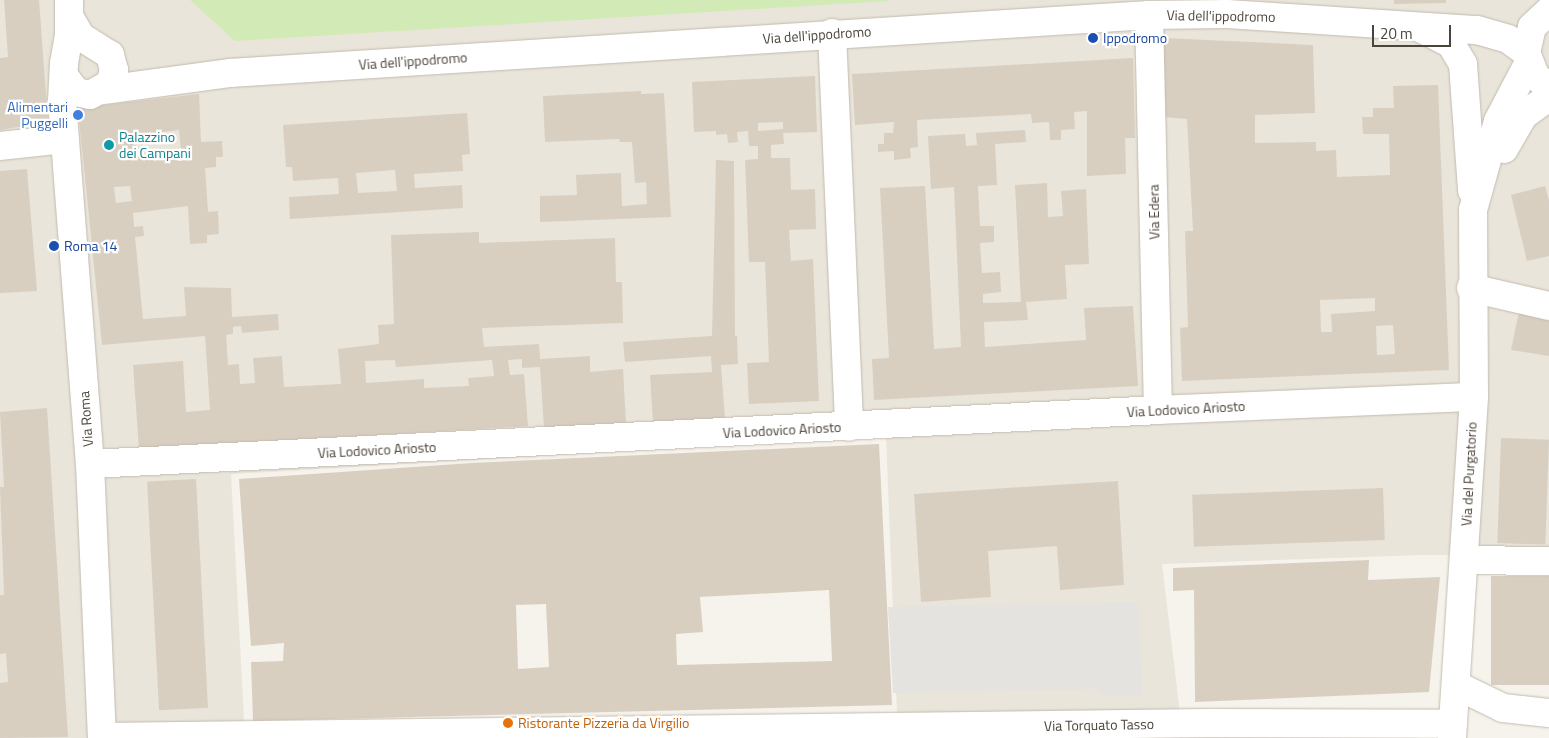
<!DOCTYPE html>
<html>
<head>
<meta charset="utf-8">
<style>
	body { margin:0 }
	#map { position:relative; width:1549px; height:738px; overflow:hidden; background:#f6f3ec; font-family:"Titillium Web",sans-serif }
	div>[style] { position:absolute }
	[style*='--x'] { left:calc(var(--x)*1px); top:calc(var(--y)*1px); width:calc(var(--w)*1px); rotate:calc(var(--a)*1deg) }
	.residential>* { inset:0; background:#eae5da }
	.green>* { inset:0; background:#d2eab5 }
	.parking>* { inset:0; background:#e5e3e0 }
	.building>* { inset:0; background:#d8cfc1; transform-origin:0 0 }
	.roads { filter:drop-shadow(0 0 1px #c2bbae) drop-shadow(0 0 1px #c2bbae) }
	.minor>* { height:28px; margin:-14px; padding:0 14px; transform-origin:14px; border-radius:14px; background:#fff }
	.tertiary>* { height:28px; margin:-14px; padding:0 14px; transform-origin:14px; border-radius:14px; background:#fff }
	.dots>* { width:14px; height:14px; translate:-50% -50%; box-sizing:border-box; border:2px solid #fff; border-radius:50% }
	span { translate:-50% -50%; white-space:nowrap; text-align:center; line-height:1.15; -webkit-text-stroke:4.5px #fff; paint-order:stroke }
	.street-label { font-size:14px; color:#4b4439 }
	.transit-label { font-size:14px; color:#164399 }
	.left { translate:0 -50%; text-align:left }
	.shop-label { font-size:14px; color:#366cbe }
	.right { translate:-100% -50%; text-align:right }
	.culture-label { font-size:14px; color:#0d838f }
	.food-label { font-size:14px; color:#c56008 }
	.scale { position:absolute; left:1372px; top:25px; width:79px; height:22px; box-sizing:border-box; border:2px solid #4b4439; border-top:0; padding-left:6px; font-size:15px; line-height:18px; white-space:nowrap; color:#4b4439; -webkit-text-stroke:4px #fff; paint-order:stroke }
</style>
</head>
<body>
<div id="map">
	<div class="residential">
		<div style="clip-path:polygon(0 0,1549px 0,1549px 555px,1422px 555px,1162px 564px,1183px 738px,898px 738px,886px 436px,231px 474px,245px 738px,0 738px)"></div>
	</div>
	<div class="green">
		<div style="clip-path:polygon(190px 0,888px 0,888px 1px,235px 41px)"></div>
	</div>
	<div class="parking">
		<div style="clip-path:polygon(1139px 602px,1142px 695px,1101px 695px,1100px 689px,893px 693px,888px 607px)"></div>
	</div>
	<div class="building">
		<div style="clip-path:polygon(4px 0,39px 0,48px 122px,0 130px,0 58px,8px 57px)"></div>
		<div style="clip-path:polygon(1394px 0,1446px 0,1446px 3px,1394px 4px)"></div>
		<div style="clip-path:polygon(evenodd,1164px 38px,1313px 45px,1315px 113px,1255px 115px,1255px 143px,1316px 142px,1316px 151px,1336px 150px,1337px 177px,1390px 175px,1389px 134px,1363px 134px,1362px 117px,1373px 117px,1373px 108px,1394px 108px,1393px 86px,1438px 85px,1449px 370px,1182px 381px,1180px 328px,1188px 327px,1185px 231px,1193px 231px,1187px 119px,1164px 117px,1164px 38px,1375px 298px,1375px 311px,1331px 314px,1332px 332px,1321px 332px,1320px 300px,1375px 298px,1164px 38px,1393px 325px,1395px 354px,1377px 355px,1376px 326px,1393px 325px)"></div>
		<div style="clip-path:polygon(1133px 58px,1135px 138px,1125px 138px,1126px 174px,1087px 176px,1087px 111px,1074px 112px,1075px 129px,1061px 130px,1061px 140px,1050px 140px,1049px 122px,1032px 123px,1031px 114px,917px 120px,918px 147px,910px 148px,911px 158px,894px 160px,894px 151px,878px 152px,878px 144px,884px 144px,884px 133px,893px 133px,894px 122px,855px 125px,852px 74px)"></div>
		<div style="clip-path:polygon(evenodd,815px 76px,817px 132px,783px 133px,784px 144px,771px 145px,771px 158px,790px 158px,791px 190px,815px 189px,816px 229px,789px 230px,791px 261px,813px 259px,819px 401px,749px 404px,747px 363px,769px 362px,765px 262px,749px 262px,745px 160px,758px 159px,758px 146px,749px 146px,748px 131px,737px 132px,738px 142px,728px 143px,727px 134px,716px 135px,716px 131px,694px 132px,692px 82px,815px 76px,783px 122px,783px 129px,758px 131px,758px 123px,783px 122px)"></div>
		<div style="clip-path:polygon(641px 91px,641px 94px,664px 93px,671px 217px,540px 222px,540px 196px,577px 195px,576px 175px,621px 173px,622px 206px,647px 204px,646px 182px,635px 183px,632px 142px,620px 142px,619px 139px,545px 142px,543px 96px)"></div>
		<div style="clip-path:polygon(evenodd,199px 94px,201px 142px,222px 141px,223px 157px,216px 157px,216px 167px,205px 168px,208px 212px,218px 211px,219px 234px,207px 235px,207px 243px,190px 244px,188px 206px,133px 213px,134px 227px,143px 226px,144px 236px,135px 237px,143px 319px,186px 316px,184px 287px,231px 288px,232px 317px,278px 314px,279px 330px,242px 333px,241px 326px,233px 327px,233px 334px,226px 335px,228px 365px,239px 364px,240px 384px,255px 383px,253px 358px,282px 356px,284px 387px,341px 384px,338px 349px,379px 344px,378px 325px,394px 324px,391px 235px,479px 232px,479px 243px,615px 238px,616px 282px,622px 282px,623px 323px,482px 328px,484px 347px,539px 344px,540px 359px,590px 356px,590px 372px,623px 369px,626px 423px,544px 428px,540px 367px,522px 368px,522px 359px,508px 360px,510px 375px,524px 374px,528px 426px,139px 450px,133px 365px,183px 361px,186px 412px,210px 410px,205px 336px,102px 345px,78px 108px,199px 94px,179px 130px,182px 161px,177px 161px,177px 156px,138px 157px,135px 135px,179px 130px,199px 94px,130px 186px,132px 201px,116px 203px,114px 187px,130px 186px,199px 94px,395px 360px,396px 367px,492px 360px,494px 376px,468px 378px,469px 386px,424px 388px,424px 379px,366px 383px,365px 361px,395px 360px)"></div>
		<div style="clip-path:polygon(evenodd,467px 113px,470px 154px,462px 155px,463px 171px,414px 174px,415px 188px,462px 185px,463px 208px,290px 219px,289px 197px,339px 194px,338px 178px,293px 181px,292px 167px,286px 167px,283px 125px,467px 113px,395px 170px,397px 191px,358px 193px,356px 173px,395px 170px)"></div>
		<div style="clip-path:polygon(1025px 130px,1026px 142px,995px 144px,997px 185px,978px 186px,980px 226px,994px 226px,994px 242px,980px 243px,982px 273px,1000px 272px,1001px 292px,983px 294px,983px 303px,1021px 302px,1015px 185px,1047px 183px,1048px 217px,1063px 216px,1061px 191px,1086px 189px,1089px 264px,1065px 265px,1067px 299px,1026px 302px,1028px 320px,984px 322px,985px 347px,1086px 340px,1084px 308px,1133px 306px,1138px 386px,874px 400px,872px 359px,889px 358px,880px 188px,925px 186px,934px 349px,961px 347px,954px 187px,931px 189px,928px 136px,965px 134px,966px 146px,977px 145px,976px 133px)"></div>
		<div style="clip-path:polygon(716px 160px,734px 161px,735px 336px,737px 336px,738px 364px,721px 365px,725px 419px,653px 423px,650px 375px,712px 372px,711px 356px,625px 362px,623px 342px,712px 336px)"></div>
		<div style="clip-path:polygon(27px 169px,37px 291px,0 293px,0 171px)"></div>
		<div style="clip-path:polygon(1545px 186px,1549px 201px,1549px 256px,1527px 261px,1511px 195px)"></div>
		<div style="clip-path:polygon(1519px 312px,1549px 317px,1549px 356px,1511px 350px)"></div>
		<div style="clip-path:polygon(47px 408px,68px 737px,0 738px,0 683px,8px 682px,6px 653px,0 654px,0 595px,4px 595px,0 487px,4px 487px,0 412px)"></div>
		<div style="left:1501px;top:438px;width:48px;height:105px;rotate:2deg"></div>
		<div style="clip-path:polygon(evenodd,879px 444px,892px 705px,253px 721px,251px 662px,283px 661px,284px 643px,251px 646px,239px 479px,472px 463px,879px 444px,829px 590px,832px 661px,677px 665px,676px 634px,703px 632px,700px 597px,829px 590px,879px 444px,546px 604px,549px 667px,518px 669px,516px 605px,546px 604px)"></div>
		<div style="left:196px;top:479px;width:229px;height:49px;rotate:87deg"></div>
		<div style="clip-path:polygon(1118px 481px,1124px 585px,1060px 590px,1057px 546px,988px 551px,991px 597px,921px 602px,914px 494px)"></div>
		<div style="left:1383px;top:488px;width:52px;height:191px;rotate:88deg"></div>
		<div style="clip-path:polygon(1369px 560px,1368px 580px,1440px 577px,1429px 692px,1195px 702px,1194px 590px,1173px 591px,1173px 568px)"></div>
		<div style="left:1491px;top:576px;width:58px;height:109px"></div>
	</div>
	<div class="roads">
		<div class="minor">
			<div style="--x:1149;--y:15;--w:395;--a:88.7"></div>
			<div style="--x:1420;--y:28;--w:35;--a:27"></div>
			<div style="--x:1451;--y:44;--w:23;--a:59"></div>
			<div style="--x:1463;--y:64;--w:127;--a:85.9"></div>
			<div style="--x:832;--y:33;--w:394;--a:87.5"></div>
			<div style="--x:0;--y:146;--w:65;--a:-6.1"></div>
			<div style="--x:1504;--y:149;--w:39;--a:-60"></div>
			<div style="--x:1524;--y:115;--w:31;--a:-36"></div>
			<div style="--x:1471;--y:288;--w:80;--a:13"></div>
			<div style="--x:90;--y:464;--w:1069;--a:-2.89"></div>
			<div style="--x:1158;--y:410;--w:316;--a:-2.4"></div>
			<div style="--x:1464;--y:560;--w:85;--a:0.7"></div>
			<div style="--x:1456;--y:685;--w:52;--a:26.1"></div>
			<div style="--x:1503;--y:708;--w:46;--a:6.2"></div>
			<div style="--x:102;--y:737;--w:1107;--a:-0.72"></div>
			<div style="--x:1209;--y:723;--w:244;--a:0.2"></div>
			<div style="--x:1452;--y:738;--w:342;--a:-86.3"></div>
			<div style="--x:1474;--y:397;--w:187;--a:-90.3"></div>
			<div style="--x:1473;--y:210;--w:92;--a:-74.3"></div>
			<div style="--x:1498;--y:121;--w:64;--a:-62.2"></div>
		</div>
		<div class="tertiary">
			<div style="--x:69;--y:0;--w:35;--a:90"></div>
			<div style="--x:69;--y:35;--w:28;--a:100"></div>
			<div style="--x:64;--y:63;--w:38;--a:93"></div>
			<div style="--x:62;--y:101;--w:364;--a:85.6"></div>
			<div style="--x:90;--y:464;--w:274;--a:87.5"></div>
			<div style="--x:1549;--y:11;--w:23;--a:137"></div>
			<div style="--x:1532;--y:27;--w:26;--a:103"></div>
			<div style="--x:1526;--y:52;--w:26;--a:69"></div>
			<div style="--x:1535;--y:76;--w:18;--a:38"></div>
			<div style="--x:64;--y:76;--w:20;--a:53"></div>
			<div style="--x:76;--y:92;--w:14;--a:12"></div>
			<div style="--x:90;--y:95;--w:23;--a:-29"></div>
			<div style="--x:110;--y:84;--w:15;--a:-74"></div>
			<div style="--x:114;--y:70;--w:16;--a:-105"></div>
			<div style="--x:110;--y:55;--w:34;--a:-148"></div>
			<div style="--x:81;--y:37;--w:22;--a:-120"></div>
			<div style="--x:104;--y:90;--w:127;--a:-7.7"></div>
			<div style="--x:230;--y:73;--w:921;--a:-3.61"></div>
			<div style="--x:1149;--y:15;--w:78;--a:-0.7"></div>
			<div style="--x:1227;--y:14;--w:251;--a:3.7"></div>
			<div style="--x:1477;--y:30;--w:32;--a:16"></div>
			<div style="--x:1508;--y:39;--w:22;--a:36"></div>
		</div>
	</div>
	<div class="dots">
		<div style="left:1093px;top:38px;background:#1a4fb4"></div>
		<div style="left:78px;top:115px;background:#3f7fe0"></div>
		<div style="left:109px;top:145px;background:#0f9aa8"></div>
		<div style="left:54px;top:246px;background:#1a4fb4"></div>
		<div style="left:508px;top:723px;background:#e8710a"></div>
	</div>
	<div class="street-label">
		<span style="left:1221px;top:16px;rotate:1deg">Via dell'ippodromo</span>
		<span style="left:817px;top:35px;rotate:-4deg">Via dell'ippodromo</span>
		<span style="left:413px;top:61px;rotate:-4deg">Via dell'ippodromo</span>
		<span style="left:1154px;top:212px;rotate:-91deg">Via Edera</span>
		<span style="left:1186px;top:409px;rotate:-3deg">Via Lodovico Ariosto</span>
		<span style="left:86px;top:419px;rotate:-94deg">Via Roma</span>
		<span style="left:782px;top:430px;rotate:-3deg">Via Lodovico Ariosto</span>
		<span style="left:377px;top:450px;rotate:-3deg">Via Lodovico Ariosto</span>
		<span style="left:1469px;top:474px;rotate:-87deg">Via del Purgatorio</span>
		<span style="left:1099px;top:725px;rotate:-1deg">Via Torquato Tasso</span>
	</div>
	<div class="transit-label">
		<span class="left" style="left:1103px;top:38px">Ippodromo</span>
		<span class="left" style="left:64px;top:246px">Roma 14</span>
	</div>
	<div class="shop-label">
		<span class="right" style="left:68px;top:115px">Alimentari<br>Puggelli</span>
	</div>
	<div class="culture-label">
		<span class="left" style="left:119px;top:145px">Palazzino<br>dei Campani</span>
	</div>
	<div class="food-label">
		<span class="left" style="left:518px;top:723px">Ristorante Pizzeria da Virgilio</span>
	</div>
	<div class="scale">20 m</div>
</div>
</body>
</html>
